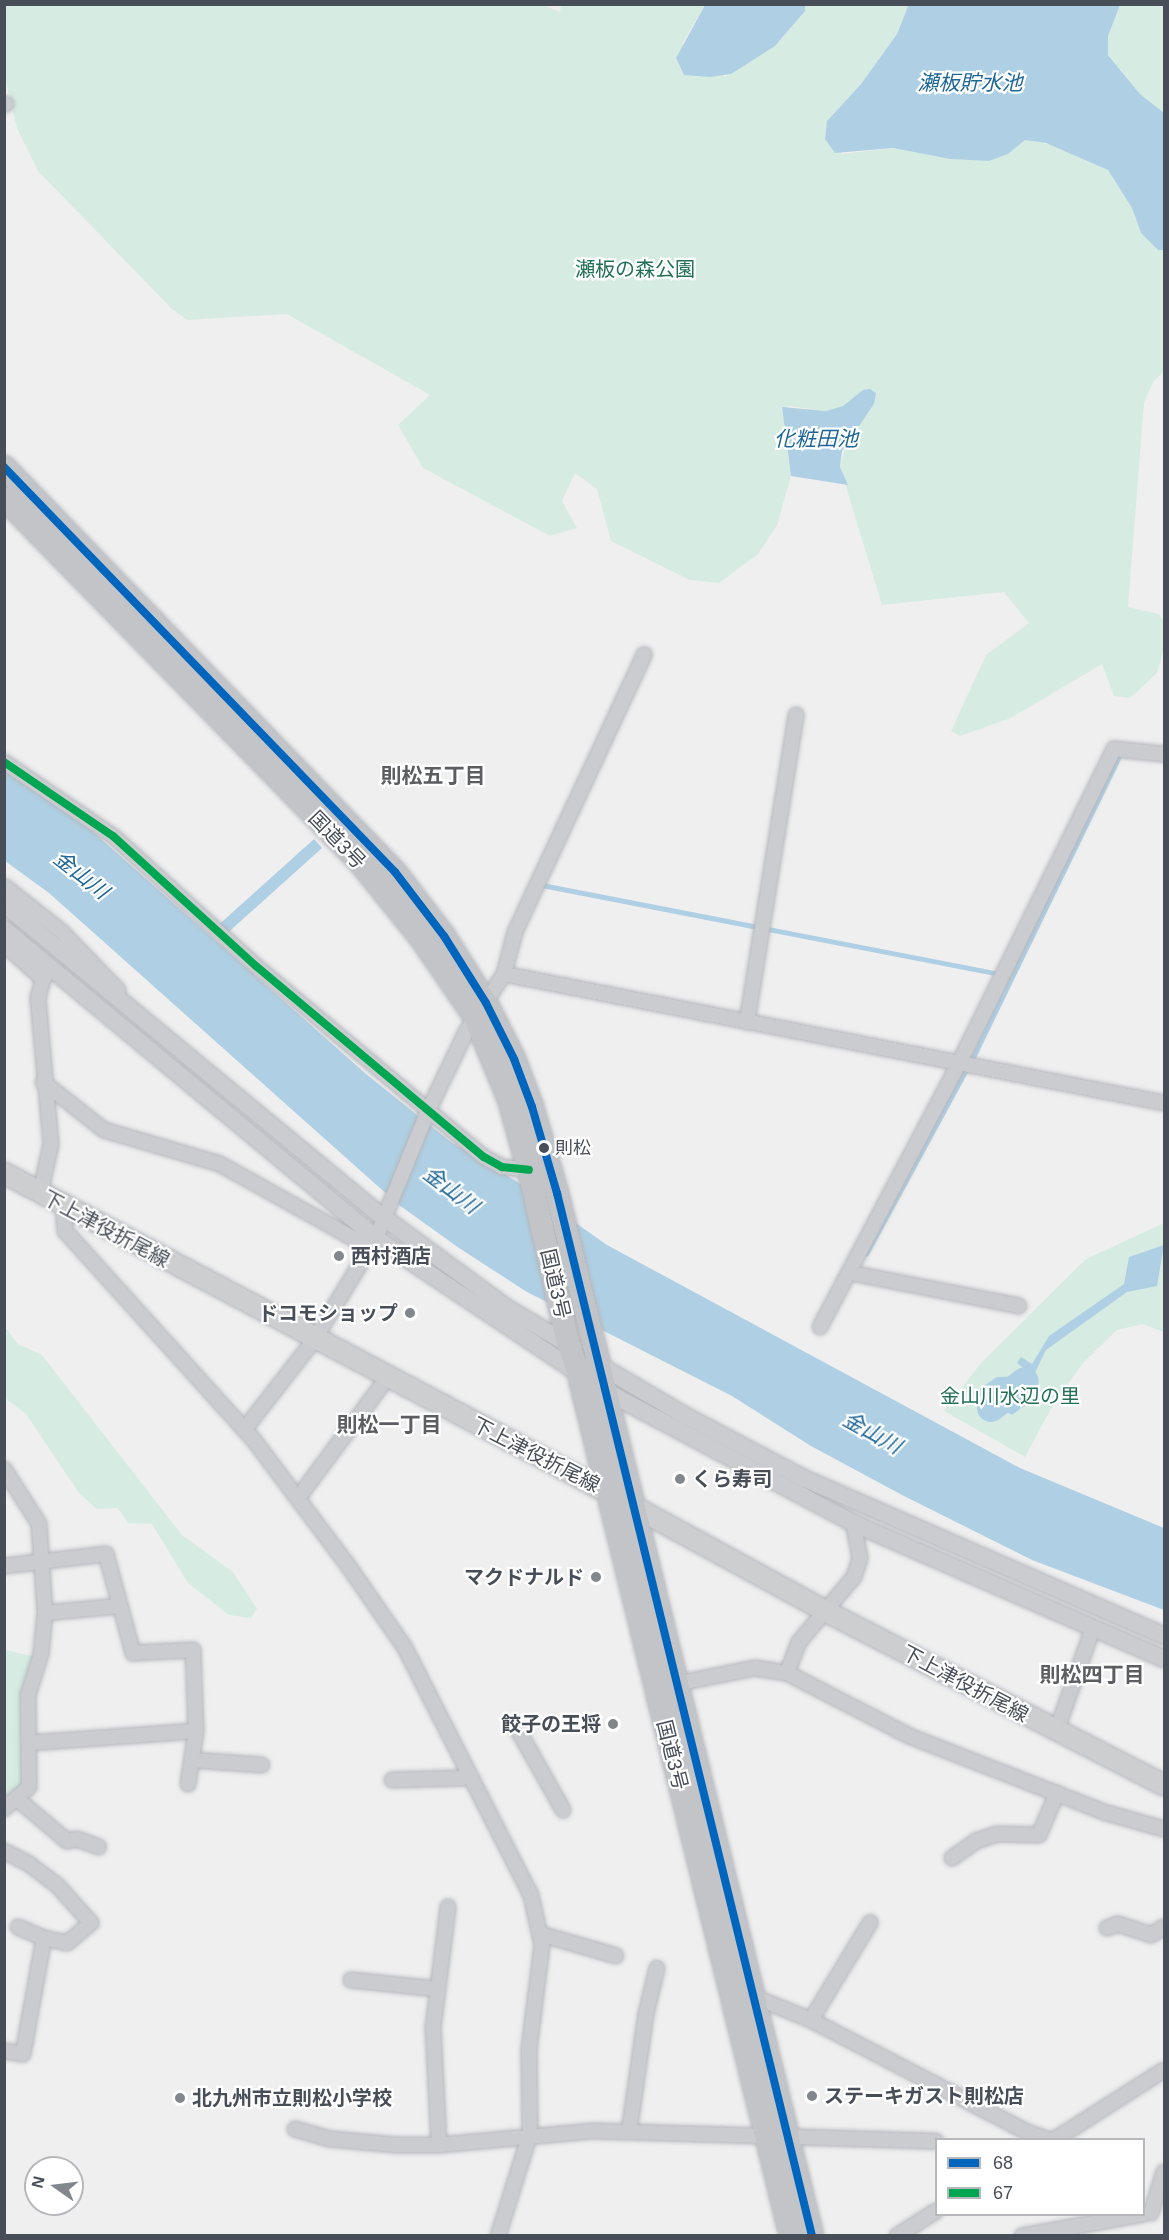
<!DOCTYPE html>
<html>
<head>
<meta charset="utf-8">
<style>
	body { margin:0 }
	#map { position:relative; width:1169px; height:2240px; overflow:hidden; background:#efefef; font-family:Helvetica,"Noto Sans JP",sans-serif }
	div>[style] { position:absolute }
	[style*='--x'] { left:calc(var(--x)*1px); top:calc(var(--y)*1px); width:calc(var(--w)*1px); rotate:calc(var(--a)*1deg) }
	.green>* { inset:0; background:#d6ece2 }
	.water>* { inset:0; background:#afd0e4; transform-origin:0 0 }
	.stream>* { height:4.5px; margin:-2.25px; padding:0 2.25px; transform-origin:2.25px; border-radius:2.25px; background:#afd0e4 }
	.river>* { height:28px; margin:-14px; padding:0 14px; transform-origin:14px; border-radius:14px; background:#afd0e4 }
	.roads { filter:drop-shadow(0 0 2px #b4b7bd) drop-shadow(0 0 2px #b4b7bd) }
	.minor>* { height:14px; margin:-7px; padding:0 7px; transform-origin:7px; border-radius:7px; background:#cbcccf }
	.tertiary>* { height:16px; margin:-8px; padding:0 8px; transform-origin:8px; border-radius:8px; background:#cbcccf }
	.secondary>* { height:20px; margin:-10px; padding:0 10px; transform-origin:10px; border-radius:10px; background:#ccced0 }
	.trunk>* { height:22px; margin:-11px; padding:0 11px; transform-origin:11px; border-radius:11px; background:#c2c4c8 }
	.bus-1>* { height:8px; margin:-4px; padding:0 4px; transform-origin:4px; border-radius:4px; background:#0065bd }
	.bus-2>* { height:8px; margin:-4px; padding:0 4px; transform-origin:4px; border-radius:4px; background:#00a651 }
	.dots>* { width:16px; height:16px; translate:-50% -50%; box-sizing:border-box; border:3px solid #fff; border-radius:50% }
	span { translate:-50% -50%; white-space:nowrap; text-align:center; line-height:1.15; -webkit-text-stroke:4.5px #fff; paint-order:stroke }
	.bus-label { font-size:18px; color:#484e58 }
	.left { translate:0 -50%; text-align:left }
	.park-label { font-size:20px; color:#227057 }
	.street-label { font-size:20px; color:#484e58 }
	.poi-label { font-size:20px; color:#484e58; font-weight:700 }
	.right { translate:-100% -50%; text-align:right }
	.water-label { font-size:21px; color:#1e6796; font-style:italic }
	.neighbourhood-label { font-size:21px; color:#5b5d61; font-weight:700 }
	.frame { position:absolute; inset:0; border:6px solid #484e58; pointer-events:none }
	.legend { position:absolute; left:935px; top:2138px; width:210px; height:78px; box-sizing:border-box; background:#fff; border:2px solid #b6b8bc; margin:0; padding:8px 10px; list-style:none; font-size:18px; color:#484e58 }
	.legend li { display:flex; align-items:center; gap:12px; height:30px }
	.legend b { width:30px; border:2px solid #b6b8bc }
	.north { position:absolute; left:24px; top:2156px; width:60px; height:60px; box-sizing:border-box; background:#fff; border:2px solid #b6b8bc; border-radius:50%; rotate:284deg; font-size:16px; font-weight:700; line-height:24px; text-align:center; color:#484e58 }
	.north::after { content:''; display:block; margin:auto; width:21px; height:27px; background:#82868d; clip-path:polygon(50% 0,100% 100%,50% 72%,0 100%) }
</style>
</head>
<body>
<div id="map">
	<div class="green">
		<div style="clip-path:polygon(541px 4px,560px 12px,561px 5px,705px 5px,682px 44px,725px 77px,780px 41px,804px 11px,805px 5px,909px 5px,897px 34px,861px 84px,827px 121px,842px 154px,893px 148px,950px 159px,989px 161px,1008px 154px,1025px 140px,1032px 140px,1069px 150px,1108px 170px,1132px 208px,1141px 233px,1158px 250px,1164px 250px,1164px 371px,1153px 382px,1144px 403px,1128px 607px,1159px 614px,1164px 623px,1164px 648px,1157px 673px,1130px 698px,1114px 696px,1102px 664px,1011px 718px,960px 736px,951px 731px,986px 655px,1029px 623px,1004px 592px,882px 605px,840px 467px,846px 443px,874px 404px,825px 411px,788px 406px,784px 428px,791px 476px,777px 525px,758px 554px,719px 583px,690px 580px,611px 541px,597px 489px,575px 473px,562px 501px,577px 528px,550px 536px,423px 468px,398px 425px,430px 395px,287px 314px,187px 320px,172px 309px,38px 171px,17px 128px,5px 79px,4px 5px)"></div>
		<div style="clip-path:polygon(1120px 5px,1164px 5px,1164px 113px,1140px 94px,1108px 54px,1108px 36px)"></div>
		<div style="clip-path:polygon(1164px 1223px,1164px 1332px,1142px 1324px,1117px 1330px,1083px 1363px,1053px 1405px,1025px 1457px,944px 1411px,981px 1363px,1086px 1259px)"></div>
		<div style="clip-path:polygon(5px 1327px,18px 1344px,42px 1355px,182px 1535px,233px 1572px,257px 1609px,251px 1618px,229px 1615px,188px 1583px,152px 1524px,128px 1523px,118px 1508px,97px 1509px,79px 1493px,26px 1414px,5px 1398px)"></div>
		<div style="clip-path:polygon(5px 1650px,36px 1657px,23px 1785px,5px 1802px)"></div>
	</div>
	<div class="water">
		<div style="clip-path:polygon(909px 4px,1120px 5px,1108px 36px,1108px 55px,1140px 94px,1164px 113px,1164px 250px,1158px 250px,1141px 233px,1132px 208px,1108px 170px,1046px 143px,1025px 140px,1008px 154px,989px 161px,950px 159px,893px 148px,835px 153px,825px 139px,827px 121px,861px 84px,897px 34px)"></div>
		<div style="clip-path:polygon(705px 5px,705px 4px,805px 5px,805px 11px,775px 46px,731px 74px,710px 77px,684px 75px,676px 58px)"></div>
		<div style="clip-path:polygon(870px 389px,876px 393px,874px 404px,842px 451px,840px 467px,848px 485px,791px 476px,782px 407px,826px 411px,843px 406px,863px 390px)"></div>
		<div style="clip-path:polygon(4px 771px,91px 830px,366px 1074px,451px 1142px,519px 1183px,607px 1245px,1020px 1468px,1164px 1528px,1164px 1610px,1032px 1560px,902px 1495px,811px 1446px,732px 1396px,527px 1292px,459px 1248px,399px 1205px,49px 893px,5px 861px)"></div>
		<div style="left:314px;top:839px;width:12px;height:135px;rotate:48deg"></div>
		<div style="clip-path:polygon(1164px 1245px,1157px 1286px,1127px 1292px,1046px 1350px,1030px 1383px,1030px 1402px,1012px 1415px,973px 1393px,997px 1377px,1022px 1376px,1027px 1371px,1017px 1363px,1021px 1357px,1032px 1364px,1049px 1336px,1124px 1284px,1129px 1257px)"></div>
	</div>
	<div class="stream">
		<div style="--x:542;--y:885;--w:468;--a:11"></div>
		<div style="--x:866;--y:1254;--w:231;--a:-61.5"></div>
		<div style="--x:976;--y:1051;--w:327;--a:-64.1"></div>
	</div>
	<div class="river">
		<div style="--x:991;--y:1408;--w:43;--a:-38.5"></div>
	</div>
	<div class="roads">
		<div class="minor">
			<div style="--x:4;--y:104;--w:2;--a:0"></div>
			<div style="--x:4;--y:762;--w:132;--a:34.2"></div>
			<div style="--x:113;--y:836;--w:193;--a:42.3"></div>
			<div style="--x:256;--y:966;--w:297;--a:40"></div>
			<div style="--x:484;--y:1157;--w:21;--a:29"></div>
			<div style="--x:502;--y:1167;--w:27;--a:6"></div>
			<div style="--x:4;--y:886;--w:74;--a:38.4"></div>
			<div style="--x:62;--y:932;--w:81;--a:46"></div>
			<div style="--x:4;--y:944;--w:52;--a:41.9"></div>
			<div style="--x:504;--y:974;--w:672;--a:11.06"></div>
			<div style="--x:747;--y:1022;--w:311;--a:-80.9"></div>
			<div style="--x:43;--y:1082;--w:78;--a:38.2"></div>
			<div style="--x:104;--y:1130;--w:121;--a:16.3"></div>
			<div style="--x:220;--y:1164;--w:173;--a:29.1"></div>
			<div style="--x:40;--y:1194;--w:51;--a:-77.6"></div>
			<div style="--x:51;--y:1144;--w:147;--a:-95.1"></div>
			<div style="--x:38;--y:998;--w:20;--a:-75"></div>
			<div style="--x:43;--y:979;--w:14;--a:-54"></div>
			<div style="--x:63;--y:1206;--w:25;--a:85"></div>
			<div style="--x:65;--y:1231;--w:280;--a:47.9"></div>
			<div style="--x:253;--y:1439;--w:160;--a:53.1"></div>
			<div style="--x:349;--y:1567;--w:98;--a:55.3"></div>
			<div style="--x:405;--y:1648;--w:277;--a:63"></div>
			<div style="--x:531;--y:1895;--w:51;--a:77.6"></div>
			<div style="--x:542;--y:1945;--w:105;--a:97.1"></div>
			<div style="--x:529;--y:2049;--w:85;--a:89.3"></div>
			<div style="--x:530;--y:2134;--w:107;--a:107.4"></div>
			<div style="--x:851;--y:1273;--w:171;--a:11.1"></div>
			<div style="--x:820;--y:1327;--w:298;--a:-62.2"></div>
			<div style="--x:959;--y:1063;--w:350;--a:-63.7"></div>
			<div style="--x:1114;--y:749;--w:50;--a:5.7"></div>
			<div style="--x:244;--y:1430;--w:114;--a:-52.1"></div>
			<div style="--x:314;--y:1340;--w:119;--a:-58.7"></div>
			<div style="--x:376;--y:1238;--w:137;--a:-67.7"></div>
			<div style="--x:428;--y:1111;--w:88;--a:-64.3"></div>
			<div style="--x:466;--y:1032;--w:69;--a:-56.8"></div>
			<div style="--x:504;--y:974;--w:43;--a:-75.3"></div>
			<div style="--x:515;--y:932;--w:306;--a:-65"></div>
			<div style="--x:4;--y:1469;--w:65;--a:57.5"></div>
			<div style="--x:39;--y:1524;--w:89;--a:86.1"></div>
			<div style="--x:45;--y:1613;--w:41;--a:95.6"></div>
			<div style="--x:41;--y:1654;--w:43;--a:107.6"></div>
			<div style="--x:28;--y:1695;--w:92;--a:89.4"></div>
			<div style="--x:29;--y:1787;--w:33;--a:139"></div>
			<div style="--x:298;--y:1498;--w:151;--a:-53.4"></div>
			<div style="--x:4;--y:1566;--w:103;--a:-6.7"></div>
			<div style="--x:106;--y:1554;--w:103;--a:74.7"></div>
			<div style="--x:133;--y:1653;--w:60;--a:-2.9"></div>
			<div style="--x:193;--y:1650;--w:81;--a:87.9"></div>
			<div style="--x:196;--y:1731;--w:167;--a:175.9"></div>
			<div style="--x:45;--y:1613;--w:74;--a:-5.4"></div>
			<div style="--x:787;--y:1673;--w:33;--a:-69"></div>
			<div style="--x:799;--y:1642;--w:85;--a:-49.8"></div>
			<div style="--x:854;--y:1577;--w:20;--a:-72"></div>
			<div style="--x:860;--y:1558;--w:36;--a:-101"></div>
			<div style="--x:670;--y:1685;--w:87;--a:-11.3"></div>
			<div style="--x:755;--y:1668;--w:32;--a:9"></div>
			<div style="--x:787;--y:1673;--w:137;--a:27.3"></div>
			<div style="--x:909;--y:1736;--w:212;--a:21.3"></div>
			<div style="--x:1107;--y:1813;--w:59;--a:15.7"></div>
			<div style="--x:518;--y:1730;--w:92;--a:60.6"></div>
			<div style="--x:1056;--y:1732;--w:110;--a:-70.4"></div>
			<div style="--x:192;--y:1760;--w:70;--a:4.1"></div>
			<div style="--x:392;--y:1780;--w:71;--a:-1.6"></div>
			<div style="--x:188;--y:1784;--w:54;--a:-81.4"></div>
			<div style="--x:16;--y:1798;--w:67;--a:40.1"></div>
			<div style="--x:67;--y:1841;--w:10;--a:-11"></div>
			<div style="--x:77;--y:1839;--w:23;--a:20"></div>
			<div style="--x:4;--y:1851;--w:28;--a:27"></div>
			<div style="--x:29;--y:1864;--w:35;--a:37"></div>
			<div style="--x:57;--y:1885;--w:51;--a:48.2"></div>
			<div style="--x:91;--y:1923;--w:31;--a:140"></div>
			<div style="--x:67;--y:1943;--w:24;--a:-168"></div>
			<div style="--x:44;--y:1938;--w:118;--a:100.3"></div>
			<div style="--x:23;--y:2054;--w:19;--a:-171"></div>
			<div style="--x:952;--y:1858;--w:29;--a:-35"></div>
			<div style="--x:976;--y:1841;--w:22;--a:-18"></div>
			<div style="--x:997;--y:1834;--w:42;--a:1.4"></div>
			<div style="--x:1039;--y:1835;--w:46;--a:-66.8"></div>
			<div style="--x:18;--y:1927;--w:28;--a:23"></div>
			<div style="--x:1107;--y:1928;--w:12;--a:-20"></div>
			<div style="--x:1118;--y:1924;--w:35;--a:18"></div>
			<div style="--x:1151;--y:1935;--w:15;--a:-32"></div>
			<div style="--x:540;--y:1934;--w:79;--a:16.1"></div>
			<div style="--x:351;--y:1980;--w:87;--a:5.9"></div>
			<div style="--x:752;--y:1996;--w:64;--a:22.1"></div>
			<div style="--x:811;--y:2020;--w:246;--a:27.4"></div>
			<div style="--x:1029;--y:2133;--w:22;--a:18"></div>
			<div style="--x:811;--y:2020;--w:114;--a:-58.7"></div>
			<div style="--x:295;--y:2129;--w:37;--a:16"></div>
			<div style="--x:331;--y:2139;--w:65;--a:5.3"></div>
			<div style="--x:396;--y:2145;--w:43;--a:0"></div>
			<div style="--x:439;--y:2145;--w:156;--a:-5.2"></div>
			<div style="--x:594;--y:2131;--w:342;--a:1.7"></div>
			<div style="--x:629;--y:2132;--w:119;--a:-81.8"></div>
			<div style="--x:646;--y:2014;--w:47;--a:-76.6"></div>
			<div style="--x:1054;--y:2140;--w:130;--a:-32.5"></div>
			<div style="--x:439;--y:2145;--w:117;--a:-92.9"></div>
			<div style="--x:433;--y:2028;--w:122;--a:-82.9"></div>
			<div style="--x:1151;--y:2213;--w:43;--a:-72.4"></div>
			<div style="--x:897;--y:2236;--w:46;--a:-32.7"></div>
			<div style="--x:1022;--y:2236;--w:123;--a:-10.3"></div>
		</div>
		<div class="tertiary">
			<div style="--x:4;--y:904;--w:492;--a:39.6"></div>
			<div style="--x:383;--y:1217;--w:154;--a:36.3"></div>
			<div style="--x:507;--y:1308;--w:77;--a:30.6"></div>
			<div style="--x:4;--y:929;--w:484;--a:39.7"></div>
			<div style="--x:376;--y:1238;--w:275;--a:33.7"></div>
			<div style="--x:605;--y:1391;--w:281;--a:28"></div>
			<div style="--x:853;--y:1523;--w:339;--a:23.6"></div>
			<div style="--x:594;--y:1362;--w:102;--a:30.6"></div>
			<div style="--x:682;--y:1414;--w:137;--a:27.9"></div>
			<div style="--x:803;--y:1478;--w:394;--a:23.6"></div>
		</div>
		<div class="secondary">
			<div style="--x:4;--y:1173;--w:682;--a:27.88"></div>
			<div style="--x:607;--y:1492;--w:248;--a:28.6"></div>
			<div style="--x:825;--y:1611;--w:381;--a:27.2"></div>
		</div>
		<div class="trunk">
			<div style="--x:4;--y:467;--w:563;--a:46.01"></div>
			<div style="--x:395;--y:872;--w:81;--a:52.6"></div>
			<div style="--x:444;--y:936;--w:79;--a:57.9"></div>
			<div style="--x:486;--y:1003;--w:63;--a:63.4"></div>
			<div style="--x:514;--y:1059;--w:51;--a:69.4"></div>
			<div style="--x:532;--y:1107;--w:90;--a:73.8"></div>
			<div style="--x:557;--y:1193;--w:1074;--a:76.26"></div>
			<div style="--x:4;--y:498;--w:508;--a:45.64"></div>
			<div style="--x:359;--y:861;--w:99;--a:51.2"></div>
			<div style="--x:421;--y:938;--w:96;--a:55.6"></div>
			<div style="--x:475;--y:1017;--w:89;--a:67.5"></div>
			<div style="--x:509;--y:1099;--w:74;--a:74.3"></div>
			<div style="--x:529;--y:1170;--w:177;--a:77.3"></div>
			<div style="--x:568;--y:1343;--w:33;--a:70"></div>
			<div style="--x:579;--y:1374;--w:888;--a:76.18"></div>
		</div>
	</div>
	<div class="bus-1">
		<div style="--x:4;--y:467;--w:563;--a:46.01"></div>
		<div style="--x:395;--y:872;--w:81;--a:52.6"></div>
		<div style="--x:444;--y:936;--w:79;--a:57.9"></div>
		<div style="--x:486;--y:1003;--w:63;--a:63.4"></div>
		<div style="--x:514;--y:1059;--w:51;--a:69.4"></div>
		<div style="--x:532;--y:1107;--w:90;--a:73.8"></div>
		<div style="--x:557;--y:1193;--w:1074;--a:76.26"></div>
	</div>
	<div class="bus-2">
		<div style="--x:4;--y:762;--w:132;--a:34.2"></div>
		<div style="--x:113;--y:836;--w:193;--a:42.3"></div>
		<div style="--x:256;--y:966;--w:297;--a:40"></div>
		<div style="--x:484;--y:1157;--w:21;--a:29"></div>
		<div style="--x:502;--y:1167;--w:27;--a:6"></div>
	</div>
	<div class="dots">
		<div style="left:544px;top:1148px;background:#484e58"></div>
		<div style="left:339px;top:1256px;background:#82868d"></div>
		<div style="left:410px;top:1313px;background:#82868d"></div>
		<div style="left:680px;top:1479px;background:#82868d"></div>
		<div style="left:596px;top:1577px;background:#82868d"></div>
		<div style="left:613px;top:1724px;background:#82868d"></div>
		<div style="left:812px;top:2096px;background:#82868d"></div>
		<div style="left:180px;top:2098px;background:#82868d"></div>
	</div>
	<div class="bus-label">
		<span class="left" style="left:555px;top:1148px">則松</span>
	</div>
	<div class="park-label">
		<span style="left:635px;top:269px">瀬板の森公園</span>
		<span style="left:1010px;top:1396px">金山川水辺の里</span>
	</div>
	<div class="street-label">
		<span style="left:337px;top:840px;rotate:46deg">国道3号</span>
		<span style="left:106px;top:1229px;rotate:28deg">下上津役折尾線</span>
		<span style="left:555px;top:1284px;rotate:77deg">国道3号</span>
		<span style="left:536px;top:1455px;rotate:27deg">下上津役折尾線</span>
		<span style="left:965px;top:1684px;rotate:28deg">下上津役折尾線</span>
		<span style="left:672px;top:1755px;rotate:76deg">国道3号</span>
	</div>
	<div class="poi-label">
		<span class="left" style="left:351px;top:1256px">西村酒店</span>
		<span class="right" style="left:398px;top:1313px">ドコモショップ</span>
		<span class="left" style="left:692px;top:1479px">くら寿司</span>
		<span class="right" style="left:584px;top:1577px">マクドナルド</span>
		<span class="right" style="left:601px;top:1724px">餃子の王将</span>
		<span class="left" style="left:824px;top:2096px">ステーキガスト則松店</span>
		<span class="left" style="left:192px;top:2098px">北九州市立則松小学校</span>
	</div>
	<div class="water-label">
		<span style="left:970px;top:83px">瀬板貯水池</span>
		<span style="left:816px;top:439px">化粧田池</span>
		<span style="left:81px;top:875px;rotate:38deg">金山川</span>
		<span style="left:451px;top:1190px;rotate:37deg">金山川</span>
		<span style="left:872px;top:1433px;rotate:29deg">金山川</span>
	</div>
	<div class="neighbourhood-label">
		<span style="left:433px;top:776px">則松五丁目</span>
		<span style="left:389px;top:1425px">則松一丁目</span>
		<span style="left:1092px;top:1675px">則松四丁目</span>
	</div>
	<div class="frame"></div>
	<ul class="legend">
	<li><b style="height:8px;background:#0065bd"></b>68</li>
	<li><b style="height:8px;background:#00a651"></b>67</li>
	</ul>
	<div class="north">N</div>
</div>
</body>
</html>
